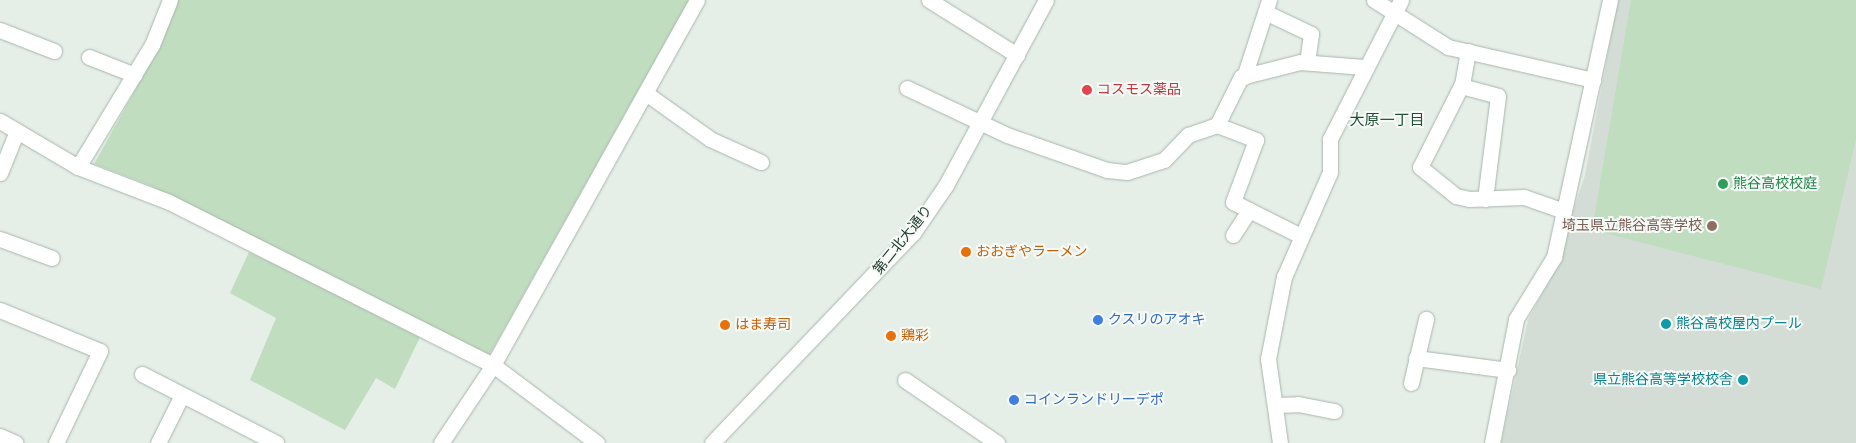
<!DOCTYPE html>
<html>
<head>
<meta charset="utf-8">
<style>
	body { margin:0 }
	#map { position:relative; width:1856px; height:443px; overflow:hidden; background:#e5eee7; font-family:"Varela Round","Noto Sans JP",sans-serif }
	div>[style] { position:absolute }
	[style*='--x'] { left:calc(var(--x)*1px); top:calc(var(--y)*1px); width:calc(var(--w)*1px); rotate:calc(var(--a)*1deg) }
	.built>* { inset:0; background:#d3ddd6 }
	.green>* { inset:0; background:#c0ddbf }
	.roads { filter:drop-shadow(0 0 1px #a8b6ac) drop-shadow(0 0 1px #a8b6ac) }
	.minor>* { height:15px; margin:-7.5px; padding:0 7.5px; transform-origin:7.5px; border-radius:7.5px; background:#fff }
	.dots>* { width:14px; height:14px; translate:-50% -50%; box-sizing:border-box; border:2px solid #f6faf7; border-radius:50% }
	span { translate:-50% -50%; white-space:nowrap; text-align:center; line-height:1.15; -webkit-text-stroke:4px #f6faf7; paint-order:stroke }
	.health-label { font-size:14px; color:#be3a42 }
	.left { translate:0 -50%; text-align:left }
	.leisure-label { font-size:14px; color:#27864d }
	.education-label { font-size:14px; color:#785e54 }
	.right { translate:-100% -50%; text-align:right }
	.street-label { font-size:14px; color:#253f30 }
	.food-label { font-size:14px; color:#c56008 }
	.shop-label { font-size:14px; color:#366cbe }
	.culture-label { font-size:14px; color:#0d838f }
	.neighbourhood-label { font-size:15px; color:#215037 }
</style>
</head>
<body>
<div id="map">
	<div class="built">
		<div style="clip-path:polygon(1618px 0,1856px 0,1856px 443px,1501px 443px,1528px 320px,1551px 277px,1585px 175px)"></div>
	</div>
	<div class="green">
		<div style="clip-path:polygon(177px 0,689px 0,489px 356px,149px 185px,94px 164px,161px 44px)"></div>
		<div style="clip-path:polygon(1631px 0,1856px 0,1856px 139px,1821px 289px,1592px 230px)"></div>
		<div style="clip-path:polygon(249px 252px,421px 335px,395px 389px,376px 378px,345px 430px,250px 380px,276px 318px,230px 293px)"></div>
	</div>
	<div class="roads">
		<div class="minor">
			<div style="--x:929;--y:0;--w:104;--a:32"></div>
			<div style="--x:1374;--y:0;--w:88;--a:32.4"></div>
			<div style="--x:1448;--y:47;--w:149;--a:12.8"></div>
			<div style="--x:1267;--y:13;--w:49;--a:25.5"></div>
			<div style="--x:1311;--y:34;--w:28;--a:98"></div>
			<div style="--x:0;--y:30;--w:58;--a:21.3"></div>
			<div style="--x:1468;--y:51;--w:34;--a:100"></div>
			<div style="--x:1462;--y:84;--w:93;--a:116.8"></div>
			<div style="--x:1420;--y:167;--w:46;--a:38.9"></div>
			<div style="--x:1456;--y:196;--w:13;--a:13"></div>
			<div style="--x:1469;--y:199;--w:55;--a:-2.1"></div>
			<div style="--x:1524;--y:197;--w:42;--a:19.3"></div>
			<div style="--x:89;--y:57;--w:49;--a:21.4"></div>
			<div style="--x:1244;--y:77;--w:81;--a:-72"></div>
			<div style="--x:1461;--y:86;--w:38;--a:15"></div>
			<div style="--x:1498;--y:96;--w:104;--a:97.2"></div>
			<div style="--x:907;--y:88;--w:110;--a:25.2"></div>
			<div style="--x:1007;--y:135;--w:106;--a:19.3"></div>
			<div style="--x:1107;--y:170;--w:20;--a:6"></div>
			<div style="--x:1127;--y:172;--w:39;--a:-18"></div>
			<div style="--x:1164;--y:160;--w:35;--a:-46"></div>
			<div style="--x:1188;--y:135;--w:31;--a:-19"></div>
			<div style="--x:1217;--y:125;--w:54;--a:-63.4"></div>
			<div style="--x:1241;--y:77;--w:61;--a:-14.3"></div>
			<div style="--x:1300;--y:62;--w:64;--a:4.5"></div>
			<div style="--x:647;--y:94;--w:77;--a:35.5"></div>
			<div style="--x:710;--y:139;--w:56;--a:24.3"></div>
			<div style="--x:0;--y:121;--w:91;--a:30.5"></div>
			<div style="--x:78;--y:167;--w:97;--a:21"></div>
			<div style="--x:169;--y:202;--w:363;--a:26.7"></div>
			<div style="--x:493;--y:365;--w:130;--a:36.9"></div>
			<div style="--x:1217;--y:125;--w:42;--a:21"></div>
			<div style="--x:1256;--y:140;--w:66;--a:110.4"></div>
			<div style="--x:1233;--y:202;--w:74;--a:26.6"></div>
			<div style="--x:78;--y:167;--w:143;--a:-58.8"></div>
			<div style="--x:152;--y:45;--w:48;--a:-68.2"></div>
			<div style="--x:0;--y:173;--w:45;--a:-68"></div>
			<div style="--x:1233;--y:235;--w:30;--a:-57"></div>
			<div style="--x:0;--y:239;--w:55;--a:20.1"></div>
			<div style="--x:0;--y:310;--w:108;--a:22.3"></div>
			<div style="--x:100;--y:351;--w:102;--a:115.6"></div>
			<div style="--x:1416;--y:358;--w:93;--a:7.4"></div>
			<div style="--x:142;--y:374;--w:151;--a:27.2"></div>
			<div style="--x:905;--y:380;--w:112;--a:34.4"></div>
			<div style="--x:1411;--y:383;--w:66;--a:-76.8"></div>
			<div style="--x:1275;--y:405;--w:23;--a:-2"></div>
			<div style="--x:1298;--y:404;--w:37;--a:11"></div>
			<div style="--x:0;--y:436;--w:17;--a:24"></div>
			<div style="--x:158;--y:443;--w:54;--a:-63.4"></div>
			<div style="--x:441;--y:443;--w:94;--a:-56.3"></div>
			<div style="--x:493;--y:365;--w:418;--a:-60.8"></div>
			<div style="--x:712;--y:443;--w:291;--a:-46.3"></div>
			<div style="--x:913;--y:233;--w:58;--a:-55.5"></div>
			<div style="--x:946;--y:185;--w:210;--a:-61.6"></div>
			<div style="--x:1280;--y:443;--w:85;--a:-98.1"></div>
			<div style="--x:1268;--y:359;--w:84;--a:-79"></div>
			<div style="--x:1284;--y:277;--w:115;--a:-66.3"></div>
			<div style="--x:1330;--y:172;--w:33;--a:-90"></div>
			<div style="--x:1330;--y:139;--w:156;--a:-62.9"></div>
			<div style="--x:1492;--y:443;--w:126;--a:-79"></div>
			<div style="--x:1516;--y:319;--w:73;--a:-58.5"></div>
			<div style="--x:1554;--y:257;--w:263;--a:-77.7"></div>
		</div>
	</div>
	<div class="dots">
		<div style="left:1087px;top:90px;background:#e0444e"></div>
		<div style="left:1723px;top:184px;background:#2e9e5b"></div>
		<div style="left:1712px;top:226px;background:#8d6e63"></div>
		<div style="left:966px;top:252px;background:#e8710a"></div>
		<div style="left:1098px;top:320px;background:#3f7fe0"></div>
		<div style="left:1666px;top:324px;background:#0f9aa8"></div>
		<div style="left:725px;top:325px;background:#e8710a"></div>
		<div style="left:891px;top:336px;background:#e8710a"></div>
		<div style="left:1743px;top:380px;background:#0f9aa8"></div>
		<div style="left:1014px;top:400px;background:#3f7fe0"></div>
	</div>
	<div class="health-label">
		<span class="left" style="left:1097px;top:90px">コスモス薬品</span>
	</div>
	<div class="leisure-label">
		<span class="left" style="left:1733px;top:184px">熊谷高校校庭</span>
	</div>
	<div class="education-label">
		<span class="right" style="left:1702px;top:226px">埼玉県立熊谷高等学校</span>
	</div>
	<div class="street-label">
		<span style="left:903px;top:240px;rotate:-51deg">第二北大通り</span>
	</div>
	<div class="food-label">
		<span class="left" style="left:976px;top:252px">おおぎやラーメン</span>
		<span class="left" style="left:735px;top:325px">はま寿司</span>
		<span class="left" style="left:901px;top:336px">鶏彩</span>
	</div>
	<div class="shop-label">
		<span class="left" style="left:1108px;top:320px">クスリのアオキ</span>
		<span class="left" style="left:1024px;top:400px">コインランドリーデポ</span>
	</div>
	<div class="culture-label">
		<span class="left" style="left:1676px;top:324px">熊谷高校屋内プール</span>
		<span class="right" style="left:1733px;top:380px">県立熊谷高等学校校舎</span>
	</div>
	<div class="neighbourhood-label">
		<span style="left:1387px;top:121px">大原一丁目</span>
	</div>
</div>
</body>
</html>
